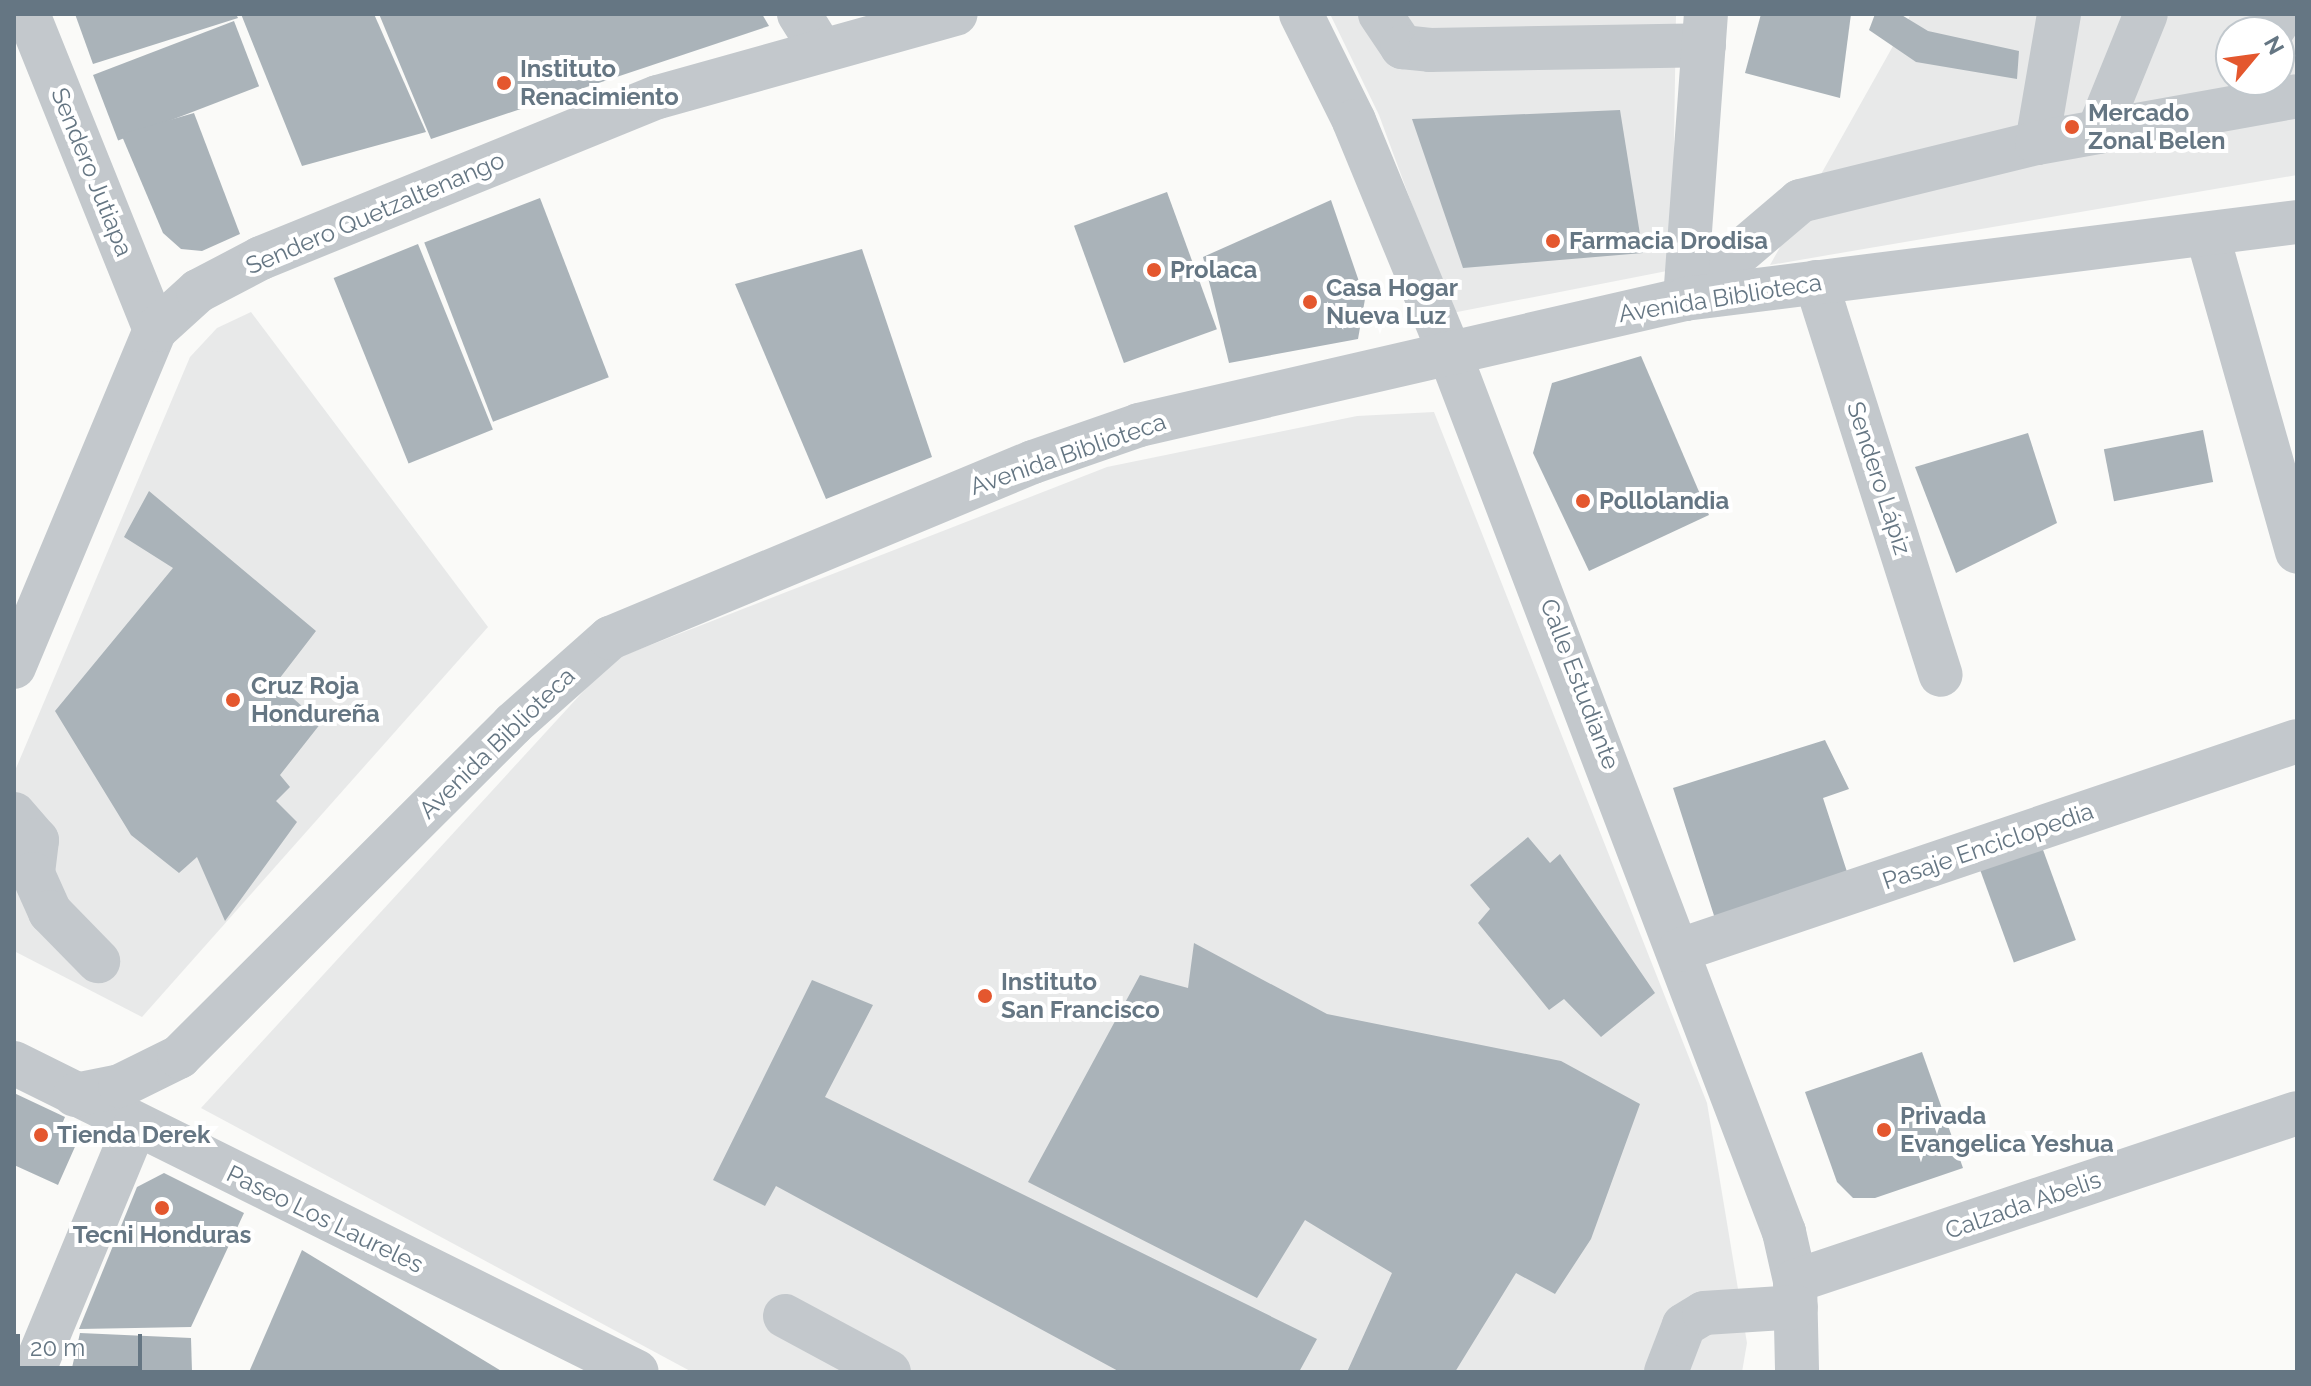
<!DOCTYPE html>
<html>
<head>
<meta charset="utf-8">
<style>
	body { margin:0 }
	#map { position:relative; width:2311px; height:1386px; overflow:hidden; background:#fafaf8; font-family:Raleway,sans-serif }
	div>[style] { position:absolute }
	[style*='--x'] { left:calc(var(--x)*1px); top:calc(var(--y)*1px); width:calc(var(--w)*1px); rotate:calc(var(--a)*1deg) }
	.built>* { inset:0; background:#e8e9e9 }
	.building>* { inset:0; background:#aab3b9; transform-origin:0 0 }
	.minor>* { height:44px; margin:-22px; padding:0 22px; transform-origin:22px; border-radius:22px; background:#c3c8cc }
	.dots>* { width:22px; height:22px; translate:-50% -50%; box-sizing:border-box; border:4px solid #fff; border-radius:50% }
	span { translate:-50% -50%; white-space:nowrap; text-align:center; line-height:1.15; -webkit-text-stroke:8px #fff; paint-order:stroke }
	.poi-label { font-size:24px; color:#657683; font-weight:700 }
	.left { translate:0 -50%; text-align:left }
	.street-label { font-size:24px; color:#657683 }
	.frame { position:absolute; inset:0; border:16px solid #657683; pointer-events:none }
	.north { position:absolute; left:2215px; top:16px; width:80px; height:80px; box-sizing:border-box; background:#fff; border:2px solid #c1c8cd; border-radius:50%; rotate:61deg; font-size:22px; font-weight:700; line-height:32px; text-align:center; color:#657683 }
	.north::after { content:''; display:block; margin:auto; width:28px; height:36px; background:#e4572e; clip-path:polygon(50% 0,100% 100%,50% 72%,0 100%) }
	.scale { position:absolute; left:16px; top:1334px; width:126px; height:36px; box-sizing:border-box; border:4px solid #657683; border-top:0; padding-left:10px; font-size:24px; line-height:28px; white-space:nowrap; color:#657683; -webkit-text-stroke:6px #fff; paint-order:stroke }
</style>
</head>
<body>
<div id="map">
	<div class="built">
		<div style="clip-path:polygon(1330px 14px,1676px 14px,1672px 270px,1452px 313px,1379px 115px)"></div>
		<div style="clip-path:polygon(evenodd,1911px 14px,2297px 14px,2297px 175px,1770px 265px,1911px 14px,2231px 32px,2279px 32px,2279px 80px,2231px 80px,2231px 32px)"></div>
		<div style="clip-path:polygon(251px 312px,488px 627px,142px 1017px,14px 951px,14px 773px,190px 357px,217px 328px)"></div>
		<div style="clip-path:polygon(1434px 412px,1707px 1103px,1747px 1343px,1742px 1372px,692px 1372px,201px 1108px,612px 660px,1107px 467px,1357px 416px)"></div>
	</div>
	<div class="building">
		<div style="clip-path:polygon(75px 14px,236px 14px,238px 18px,93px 64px)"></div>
		<div style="clip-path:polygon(241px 14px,374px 14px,426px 132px,302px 166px)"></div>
		<div style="clip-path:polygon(379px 14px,762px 14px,769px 26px,431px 139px)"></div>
		<div style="clip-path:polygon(1761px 14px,1851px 14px,1840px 98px,1745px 73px)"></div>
		<div style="clip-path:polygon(1875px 14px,1900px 14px,1928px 31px,2019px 51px,2017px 79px,1916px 62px,1869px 30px)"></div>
		<div style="left:234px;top:21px;width:70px;height:151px;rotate:69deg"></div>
		<div style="clip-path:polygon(1620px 110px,1643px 253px,1463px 268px,1412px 119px)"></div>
		<div style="clip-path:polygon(194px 113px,240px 234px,202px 251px,181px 249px,163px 233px,121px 134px)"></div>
		<div style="left:1167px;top:192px;width:146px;height:99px;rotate:70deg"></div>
		<div style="left:540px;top:198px;width:192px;height:124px;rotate:69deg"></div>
		<div style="clip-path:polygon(1331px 200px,1365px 299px,1358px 339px,1229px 363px,1203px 257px)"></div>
		<div style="left:418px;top:244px;width:200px;height:91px;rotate:68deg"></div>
		<div style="clip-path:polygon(862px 249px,932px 457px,826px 499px,735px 284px)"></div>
		<div style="clip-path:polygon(1641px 356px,1709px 515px,1589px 571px,1533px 453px,1552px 383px)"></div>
		<div style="left:2203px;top:430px;width:53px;height:101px;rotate:79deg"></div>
		<div style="clip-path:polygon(2028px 433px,2057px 523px,1956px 573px,1915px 467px)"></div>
		<div style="clip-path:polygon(149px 491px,316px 631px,276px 683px,321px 723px,280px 775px,290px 787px,276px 801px,297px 822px,225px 921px,197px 857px,179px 873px,131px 835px,55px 711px,173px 568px,124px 537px)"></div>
		<div style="clip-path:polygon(1825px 740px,1849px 789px,1823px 798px,1850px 881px,1718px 928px,1673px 788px)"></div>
		<div style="clip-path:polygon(1528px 837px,1550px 863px,1560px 854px,1655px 993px,1601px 1037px,1564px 999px,1549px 1010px,1478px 923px,1490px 909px,1470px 885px)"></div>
		<div style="left:2042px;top:847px;width:99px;height:66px;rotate:70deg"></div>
		<div style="clip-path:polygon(1194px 943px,1327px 1014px,1561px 1061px,1640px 1104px,1591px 1239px,1555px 1294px,1516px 1273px,1455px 1372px,1347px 1372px,1392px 1273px,1305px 1220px,1257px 1298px,1028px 1182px,1140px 975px,1188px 988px)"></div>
		<div style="clip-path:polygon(812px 980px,873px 1005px,825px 1097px,1317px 1339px,1299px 1372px,1120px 1372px,776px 1186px,765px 1206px,713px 1180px)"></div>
		<div style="clip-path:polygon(1922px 1052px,1963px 1168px,1875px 1198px,1853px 1198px,1837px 1182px,1805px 1092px)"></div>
		<div style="clip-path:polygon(14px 1093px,65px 1117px,59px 1131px,78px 1140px,58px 1185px,14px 1165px)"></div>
		<div style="clip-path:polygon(164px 1173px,244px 1213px,191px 1327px,79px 1329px,137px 1187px)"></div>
		<div style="clip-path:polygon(302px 1250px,503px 1372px,249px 1372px)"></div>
		<div style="clip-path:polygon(80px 1333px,191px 1338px,192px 1372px,71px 1372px)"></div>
	</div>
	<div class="minor">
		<div style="--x:28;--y:14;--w:341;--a:68.1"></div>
		<div style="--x:799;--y:14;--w:40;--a:58"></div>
		<div style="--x:1301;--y:14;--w:119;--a:63.6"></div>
		<div style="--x:1354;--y:121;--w:250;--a:67.6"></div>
		<div style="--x:1449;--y:352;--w:942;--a:69.16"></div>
		<div style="--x:1784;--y:1232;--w:50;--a:77.3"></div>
		<div style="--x:1795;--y:1281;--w:91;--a:88.7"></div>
		<div style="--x:1380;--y:14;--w:40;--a:56"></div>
		<div style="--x:1402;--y:47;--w:28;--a:6"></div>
		<div style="--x:1430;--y:50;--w:274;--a:-1"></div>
		<div style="--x:2271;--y:32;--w:22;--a:-56"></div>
		<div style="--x:2098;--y:132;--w:127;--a:-67.9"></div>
		<div style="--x:2037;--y:143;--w:131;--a:-80.3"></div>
		<div style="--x:2208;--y:237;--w:327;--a:74.2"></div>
		<div style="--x:1816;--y:282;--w:412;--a:72.4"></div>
		<div style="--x:1685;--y:299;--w:151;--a:-40.4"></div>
		<div style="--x:1800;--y:201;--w:244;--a:-13.8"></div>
		<div style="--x:2037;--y:143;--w:264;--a:-10.2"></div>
		<div style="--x:1685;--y:299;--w:286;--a:-85.8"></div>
		<div style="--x:14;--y:667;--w:365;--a:-67.3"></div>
		<div style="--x:155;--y:330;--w:58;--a:-42.2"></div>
		<div style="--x:198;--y:291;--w:71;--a:-27.6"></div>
		<div style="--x:261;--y:258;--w:428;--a:-22.1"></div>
		<div style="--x:658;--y:97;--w:309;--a:-15.6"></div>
		<div style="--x:14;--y:814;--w:35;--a:49"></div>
		<div style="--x:37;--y:840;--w:34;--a:97"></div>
		<div style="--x:33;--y:874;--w:42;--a:65.9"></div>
		<div style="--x:50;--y:912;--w:69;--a:45.6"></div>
		<div style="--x:1680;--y:950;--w:651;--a:-18.71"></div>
		<div style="--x:14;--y:1063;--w:695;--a:26.38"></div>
		<div style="--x:75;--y:1095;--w:46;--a:-11.3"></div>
		<div style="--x:120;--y:1086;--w:66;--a:-26.2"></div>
		<div style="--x:179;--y:1057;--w:472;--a:-44.9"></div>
		<div style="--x:513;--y:724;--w:130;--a:-41.6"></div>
		<div style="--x:610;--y:638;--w:458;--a:-22.6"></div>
		<div style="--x:1033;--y:462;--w:112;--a:-19.2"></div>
		<div style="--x:1139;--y:425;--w:560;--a:-12.99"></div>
		<div style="--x:1685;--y:299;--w:617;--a:-7.17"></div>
		<div style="--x:1795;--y:1281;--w:529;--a:-18.5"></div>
		<div style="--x:785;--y:1316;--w:118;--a:28.3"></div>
		<div style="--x:33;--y:1372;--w:266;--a:-67.5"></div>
		<div style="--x:1666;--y:1372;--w:50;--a:-69"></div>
		<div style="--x:1684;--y:1325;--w:23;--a:-31"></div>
		<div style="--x:1704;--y:1313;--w:92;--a:-3.7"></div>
	</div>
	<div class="dots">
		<div style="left:504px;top:83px;background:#e4572e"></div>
		<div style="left:2072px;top:127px;background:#e4572e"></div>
		<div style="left:1553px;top:241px;background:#e4572e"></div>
		<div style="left:1154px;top:270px;background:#e4572e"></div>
		<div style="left:1310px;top:302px;background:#e4572e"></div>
		<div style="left:1583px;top:501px;background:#e4572e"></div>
		<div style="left:233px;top:700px;background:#e4572e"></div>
		<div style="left:985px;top:996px;background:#e4572e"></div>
		<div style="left:1884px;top:1130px;background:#e4572e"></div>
		<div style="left:41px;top:1135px;background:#e4572e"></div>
		<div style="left:162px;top:1208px;background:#e4572e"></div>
	</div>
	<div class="poi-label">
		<span class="left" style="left:520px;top:83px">Instituto<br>Renacimiento</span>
		<span class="left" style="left:2088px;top:127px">Mercado<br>Zonal Belen</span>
		<span class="left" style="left:1569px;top:241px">Farmacia Drodisa</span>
		<span class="left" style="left:1170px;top:270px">Prolaca</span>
		<span class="left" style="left:1326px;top:302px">Casa Hogar<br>Nueva Luz</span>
		<span class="left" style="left:1599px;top:501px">Pollolandia</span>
		<span class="left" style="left:251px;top:700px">Cruz Roja<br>Hondureña</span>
		<span class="left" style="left:1001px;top:996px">Instituto<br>San Francisco</span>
		<span class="left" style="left:1900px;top:1130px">Privada<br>Evangelica Yeshua</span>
		<span class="left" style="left:57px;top:1135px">Tienda Derek</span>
		<span style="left:162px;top:1235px">Tecni Honduras</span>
	</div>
	<div class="street-label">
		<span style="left:92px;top:172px;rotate:68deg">Sendero Jutiapa</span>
		<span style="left:375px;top:213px;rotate:-23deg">Sendero Quetzaltenango</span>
		<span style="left:1720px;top:298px;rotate:-9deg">Avenida Biblioteca</span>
		<span style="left:1068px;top:454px;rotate:-19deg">Avenida Biblioteca</span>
		<span style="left:1879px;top:478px;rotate:72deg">Sendero Lápiz</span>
		<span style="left:1580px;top:684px;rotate:69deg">Calle Estudiante</span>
		<span style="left:497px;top:743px;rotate:-44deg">Avenida Biblioteca</span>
		<span style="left:1988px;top:846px;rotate:-19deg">Pasaje Enciclopedia</span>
		<span style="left:2023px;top:1205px;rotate:-19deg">Calzada Abelis</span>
		<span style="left:325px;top:1219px;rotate:26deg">Paseo Los Laureles</span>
	</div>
	<div class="frame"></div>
	<div class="north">N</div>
	<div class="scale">20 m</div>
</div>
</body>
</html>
